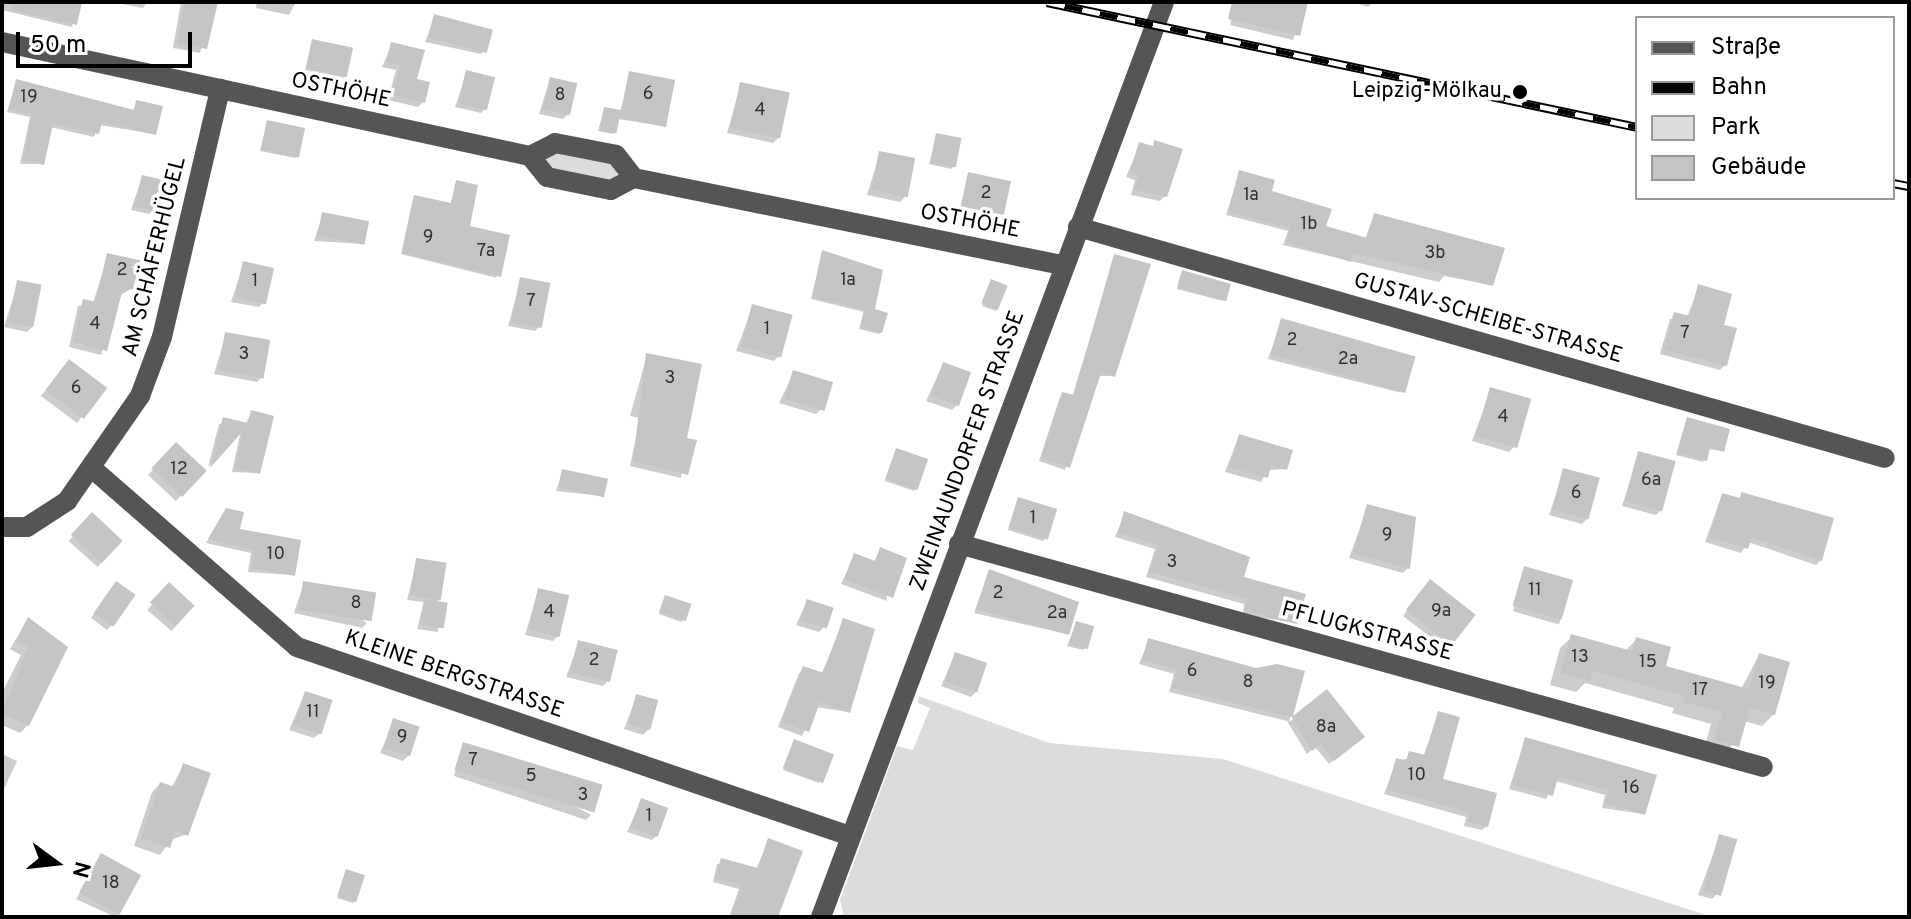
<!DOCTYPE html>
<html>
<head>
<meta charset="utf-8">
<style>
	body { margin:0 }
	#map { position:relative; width:1911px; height:919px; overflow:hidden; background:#fff; font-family:Overpass,sans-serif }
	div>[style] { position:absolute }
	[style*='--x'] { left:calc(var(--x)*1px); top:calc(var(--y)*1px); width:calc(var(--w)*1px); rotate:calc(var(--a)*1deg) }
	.green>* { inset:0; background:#dcdcdc }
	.shadow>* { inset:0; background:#0003; transform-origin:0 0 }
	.building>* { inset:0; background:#c4c4c4; transform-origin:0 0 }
	.minor>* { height:20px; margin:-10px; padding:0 10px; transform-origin:10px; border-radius:10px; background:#555 }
	.rail>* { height:9px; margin-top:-4.5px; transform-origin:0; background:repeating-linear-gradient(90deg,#fff 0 18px,#000 0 36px); box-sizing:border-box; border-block:2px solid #000 }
	.dots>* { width:22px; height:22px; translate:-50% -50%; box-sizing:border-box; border:4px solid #fff; border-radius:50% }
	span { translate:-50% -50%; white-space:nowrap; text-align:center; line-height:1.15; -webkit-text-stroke:7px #fff; paint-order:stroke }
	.number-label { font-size:18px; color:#313131 }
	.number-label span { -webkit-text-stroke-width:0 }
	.street-label { font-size:22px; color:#000 }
	.poi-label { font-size:22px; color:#000 }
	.right { translate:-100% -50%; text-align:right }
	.frame { position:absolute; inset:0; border:4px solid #000; pointer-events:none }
	.legend { position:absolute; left:1635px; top:16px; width:260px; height:184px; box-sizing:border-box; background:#fff; border:2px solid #999; margin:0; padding:10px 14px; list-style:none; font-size:24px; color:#000 }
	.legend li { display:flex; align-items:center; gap:16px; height:40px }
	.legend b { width:40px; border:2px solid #999 }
	.north { position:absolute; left:16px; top:823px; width:80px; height:80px; -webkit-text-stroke:6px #fff; paint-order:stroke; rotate:105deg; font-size:22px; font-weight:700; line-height:32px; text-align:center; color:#000 }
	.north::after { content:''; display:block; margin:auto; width:28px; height:36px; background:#000; clip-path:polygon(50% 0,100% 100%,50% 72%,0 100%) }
	.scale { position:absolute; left:16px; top:32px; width:176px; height:36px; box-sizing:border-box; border:4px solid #000; border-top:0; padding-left:10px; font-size:24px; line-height:28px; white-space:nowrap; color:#000; -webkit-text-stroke:6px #fff; paint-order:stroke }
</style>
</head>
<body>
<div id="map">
	<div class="green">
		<div style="clip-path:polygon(551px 152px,610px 162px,618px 174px,612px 181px,554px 172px,544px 159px)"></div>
		<div style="clip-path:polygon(919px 696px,1049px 743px,1223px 759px,1712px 917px,844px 917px,840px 900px,897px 746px,913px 750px,930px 708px,918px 703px)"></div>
	</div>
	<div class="shadow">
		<div style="clip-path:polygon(2px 2px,80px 2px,72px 27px,2px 10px)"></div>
		<div style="clip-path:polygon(112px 2px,147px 2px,143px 8px)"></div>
		<div style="clip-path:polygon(181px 2px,214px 2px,200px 53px,173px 48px)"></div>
		<div style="clip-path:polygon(257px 2px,296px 2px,289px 15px,256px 8px)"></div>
		<div style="clip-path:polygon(1236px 2px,1306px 2px,1293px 40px,1230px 25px)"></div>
		<div style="clip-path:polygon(1353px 2px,1373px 2px,1368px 7px)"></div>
		<div style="clip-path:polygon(435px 17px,486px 49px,481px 54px,425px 42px)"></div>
		<div style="clip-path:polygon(313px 41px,345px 77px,343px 79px,305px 70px)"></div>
		<div style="clip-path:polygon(392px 44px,415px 81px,423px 102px,418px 107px,388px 100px,396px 70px,382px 67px)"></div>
		<div style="clip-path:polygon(467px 72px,486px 108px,481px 113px,455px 107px)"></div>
		<div style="clip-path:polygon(630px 74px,664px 126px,617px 119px,613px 134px,598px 131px,604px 109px,620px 112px)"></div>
		<div style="clip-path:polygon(550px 79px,568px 114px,563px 119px,539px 114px)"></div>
		<div style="clip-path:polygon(16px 82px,132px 112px,137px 102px,154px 134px,99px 125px,94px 137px,50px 127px,42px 164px,20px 164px,30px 117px,7px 112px)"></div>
		<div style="clip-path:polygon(741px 85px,778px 138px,773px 143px,727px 133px)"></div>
		<div style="clip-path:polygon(268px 122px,297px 156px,295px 158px,260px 151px)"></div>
		<div style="clip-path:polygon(937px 135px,953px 167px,951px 169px,929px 164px)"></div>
		<div style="clip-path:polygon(1140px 144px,1165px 196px,1160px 201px,1131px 195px,1135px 180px,1126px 177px)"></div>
		<div style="clip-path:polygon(880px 153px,905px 197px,900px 202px,867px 195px)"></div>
		<div style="clip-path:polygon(1240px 172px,1324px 227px,1365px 239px,1374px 215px,1491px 285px,1444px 276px,1439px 282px,1283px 245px,1288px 231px,1226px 215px)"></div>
		<div style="clip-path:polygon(969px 175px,1002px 215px,1000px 217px,960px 210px)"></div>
		<div style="clip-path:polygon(142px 177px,154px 209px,149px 214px,131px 210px)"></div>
		<div style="clip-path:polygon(457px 182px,467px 228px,497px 278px,401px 254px,413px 199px,450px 205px)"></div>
		<div style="clip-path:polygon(323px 214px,363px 244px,314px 241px)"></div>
		<div style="clip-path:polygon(823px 252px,881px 332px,879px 334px,859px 329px,864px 312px,811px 299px)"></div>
		<div style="clip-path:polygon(108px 255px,134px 287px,119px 296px,101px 355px,69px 347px,78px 306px,93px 303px)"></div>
		<div style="clip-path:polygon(1115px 256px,1113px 376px,1098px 376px,1065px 470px,1039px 461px,1060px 397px,1072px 397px)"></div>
		<div style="clip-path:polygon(244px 263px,264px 302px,259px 307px,231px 302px)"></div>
		<div style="clip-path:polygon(1181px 275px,1223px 301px,1177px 289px)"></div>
		<div style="clip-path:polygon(521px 279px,540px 326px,535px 331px,508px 326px)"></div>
		<div style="clip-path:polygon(18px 282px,32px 327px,27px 332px,4px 327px)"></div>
		<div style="clip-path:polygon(991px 282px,998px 309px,996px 311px,982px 306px)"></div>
		<div style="clip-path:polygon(1699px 287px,1725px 365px,1720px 370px,1660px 354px,1670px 319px,1687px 317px)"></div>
		<div style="clip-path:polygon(753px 306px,779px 356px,774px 361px,736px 351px)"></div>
		<div style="clip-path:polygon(1282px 320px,1402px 393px,1268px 359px)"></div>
		<div style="clip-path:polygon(226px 334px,262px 377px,257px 382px,214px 374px)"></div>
		<div style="clip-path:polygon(647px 355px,685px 439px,681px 478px,630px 466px,640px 418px,630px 416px)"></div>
		<div style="clip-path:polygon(943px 364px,957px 405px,952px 410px,926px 401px)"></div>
		<div style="clip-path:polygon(64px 366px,104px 388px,77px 423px,41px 396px)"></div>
		<div style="clip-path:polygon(794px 372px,821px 409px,816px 414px,779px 403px)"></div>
		<div style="clip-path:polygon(1491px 389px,1514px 447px,1509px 452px,1472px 441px)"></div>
		<div style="clip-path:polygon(252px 412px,258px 473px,232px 472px,241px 430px,208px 467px,219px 424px,245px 425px)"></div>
		<div style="clip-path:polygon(1686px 421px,1722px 451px,1708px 449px,1703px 462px,1676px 455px)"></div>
		<div style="clip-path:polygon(1239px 436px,1285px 469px,1268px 470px,1261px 482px,1225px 472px)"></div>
		<div style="left:176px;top:445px;width:38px;height:41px;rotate:43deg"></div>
		<div style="clip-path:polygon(896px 450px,916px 489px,914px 491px,885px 481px)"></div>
		<div style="clip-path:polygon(1639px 454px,1661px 510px,1656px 515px,1622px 506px)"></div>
		<div style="clip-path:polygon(563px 471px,602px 496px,556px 491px)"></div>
		<div style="clip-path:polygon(1564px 471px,1587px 519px,1582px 524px,1549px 515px)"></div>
		<div style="clip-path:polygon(1722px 495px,1821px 560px,1816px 565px,1748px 542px,1741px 553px,1705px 542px)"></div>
		<div style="clip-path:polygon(1017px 501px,1045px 539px,1043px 541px,1008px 530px)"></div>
		<div style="clip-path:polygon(1368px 506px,1408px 568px,1403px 573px,1349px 558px)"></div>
		<div style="clip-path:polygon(1125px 513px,1242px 578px,1296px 623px,1243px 615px,1244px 604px,1146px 577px,1155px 549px,1115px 537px)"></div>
		<div style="left:92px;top:515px;width:39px;height:35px;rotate:42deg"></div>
		<div style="clip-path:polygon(223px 515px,238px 531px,293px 575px,248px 572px,251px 553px,206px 543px)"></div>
		<div style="clip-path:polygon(881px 550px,887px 601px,841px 584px,855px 555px,874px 562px)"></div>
		<div style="clip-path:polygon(417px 560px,438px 600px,438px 632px,417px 629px,424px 602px,407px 600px)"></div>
		<div style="left:1525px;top:569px;width:48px;height:44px;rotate:16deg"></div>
		<div style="clip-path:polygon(989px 572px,1067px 634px,974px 613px)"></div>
		<div style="clip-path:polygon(304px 583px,367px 623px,362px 628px,294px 613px)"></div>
		<div style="left:169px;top:585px;width:32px;height:33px;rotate:41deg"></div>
		<div style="clip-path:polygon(1425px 587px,1451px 644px,1446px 649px,1403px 616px)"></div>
		<div style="clip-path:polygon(111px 589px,112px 625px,107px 630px,91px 618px)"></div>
		<div style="clip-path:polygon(538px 591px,558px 636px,553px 641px,525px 635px)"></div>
		<div style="clip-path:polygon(664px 599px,683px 620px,681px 622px,659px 614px)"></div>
		<div style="clip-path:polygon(807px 601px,824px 627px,819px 632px,796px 625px)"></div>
		<div style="clip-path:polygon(28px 619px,28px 725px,20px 733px,2px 725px,2px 693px,21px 655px,10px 649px)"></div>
		<div style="clip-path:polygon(844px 620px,848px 712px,816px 707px,802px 736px,778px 727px,799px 673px,821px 675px)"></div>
		<div style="clip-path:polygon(1076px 623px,1085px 648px,1083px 650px,1067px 646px)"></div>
		<div style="clip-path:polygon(1572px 637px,1625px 651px,1636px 640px,1664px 667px,1741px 689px,1759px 655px,1774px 714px,1762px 726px,1744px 721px,1725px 758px,1703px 752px,1711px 724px,1672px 713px,1674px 708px,1585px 683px,1576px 692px,1550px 685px,1560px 648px)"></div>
		<div style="clip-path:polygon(1149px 640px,1256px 670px,1303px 673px,1289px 722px,1327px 692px,1358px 741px,1329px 764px,1315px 747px,1307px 754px,1287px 721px,1169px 692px,1174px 674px,1139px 664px)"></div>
		<div style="clip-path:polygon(579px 642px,608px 681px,603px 686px,566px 677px)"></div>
		<div style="clip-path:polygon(955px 654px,976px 692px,971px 697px,941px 686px)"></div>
		<div style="clip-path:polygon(305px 693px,320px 733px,314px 738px,289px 730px)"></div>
		<div style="clip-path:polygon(637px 696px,648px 730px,643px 735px,624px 729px)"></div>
		<div style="clip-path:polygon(1439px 713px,1440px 780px,1487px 826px,1482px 830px,1464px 826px,1466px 817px,1384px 794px,1397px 760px,1423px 757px)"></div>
		<div style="clip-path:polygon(394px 721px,408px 756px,403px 761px,380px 753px)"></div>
		<div style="clip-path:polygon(1525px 739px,1654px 776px,1643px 814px,1602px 808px,1605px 795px,1555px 781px,1546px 799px,1509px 789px)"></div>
		<div style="clip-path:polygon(793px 743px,821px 781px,819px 783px,783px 770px)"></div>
		<div style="clip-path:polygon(463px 745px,591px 815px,586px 820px,454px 776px)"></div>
		<div style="clip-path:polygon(2px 754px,17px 761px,2px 793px)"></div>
		<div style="clip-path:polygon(183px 766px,187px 834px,171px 840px,160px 855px,134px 846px,152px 792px,160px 784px,171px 788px)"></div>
		<div style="clip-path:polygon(641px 801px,657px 835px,652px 840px,627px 832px)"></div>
		<div style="clip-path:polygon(1720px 836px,1717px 894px,1712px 899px,1698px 895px)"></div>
		<div style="clip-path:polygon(769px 841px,778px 917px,729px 917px,739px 889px,713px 882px,717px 864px,756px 869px)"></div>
		<div style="clip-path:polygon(101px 856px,119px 913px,115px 917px,76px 899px)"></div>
		<div style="clip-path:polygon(346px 871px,355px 901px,353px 903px,337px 898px)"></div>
	</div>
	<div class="building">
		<div style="clip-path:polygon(12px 2px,82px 2px,77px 25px,11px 10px)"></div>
		<div style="clip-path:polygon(184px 2px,218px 2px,207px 49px,177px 44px)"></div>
		<div style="clip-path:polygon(1232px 2px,1308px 2px,1300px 36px,1228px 19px)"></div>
		<div style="left:434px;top:14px;width:61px;height:24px;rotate:15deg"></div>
		<div style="left:312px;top:39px;width:42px;height:30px;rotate:12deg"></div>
		<div style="clip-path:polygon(391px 42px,425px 50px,417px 79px,430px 82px,425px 103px,392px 95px,400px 65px,386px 62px)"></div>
		<div style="left:466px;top:70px;width:30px;height:34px;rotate:14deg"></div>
		<div style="left:629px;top:71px;width:47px;height:48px;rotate:11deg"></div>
		<div style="left:550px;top:77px;width:28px;height:33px;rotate:13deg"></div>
		<div style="clip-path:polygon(16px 79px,134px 110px,136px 100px,163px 106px,156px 135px,102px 122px,99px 134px,53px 124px,44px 165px,23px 160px,32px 114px,9px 109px)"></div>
		<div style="left:740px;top:82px;width:51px;height:47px;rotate:12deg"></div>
		<div style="left:604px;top:107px;width:17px;height:24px;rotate:10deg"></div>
		<div style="left:267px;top:120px;width:39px;height:30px;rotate:12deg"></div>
		<div style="left:936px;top:133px;width:26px;height:30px;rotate:11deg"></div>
		<div style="clip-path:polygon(1154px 140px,1183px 149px,1167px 197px,1134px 190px,1139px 175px,1130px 172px,1139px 142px,1153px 146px)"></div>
		<div style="left:879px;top:151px;width:37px;height:40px;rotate:11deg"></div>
		<div style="clip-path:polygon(1239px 170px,1275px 180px,1272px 191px,1332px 209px,1326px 226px,1367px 238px,1374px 213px,1505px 248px,1493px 286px,1354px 253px,1351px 262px,1286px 242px,1290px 228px,1228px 212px)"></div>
		<div style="left:968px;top:172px;width:44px;height:37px;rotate:12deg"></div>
		<div style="left:142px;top:175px;width:22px;height:32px;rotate:13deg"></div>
		<div style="clip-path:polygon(456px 180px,478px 185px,470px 226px,510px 235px,501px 277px,402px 253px,414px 195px,451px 203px)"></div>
		<div style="left:322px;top:212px;width:48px;height:24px;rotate:11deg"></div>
		<div style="clip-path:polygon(822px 250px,883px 270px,875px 309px,888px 313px,882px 333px,860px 327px,864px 310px,812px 297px)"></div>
		<div style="clip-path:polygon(107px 253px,143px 261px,136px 288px,122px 292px,107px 351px,73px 342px,83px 299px,96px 302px)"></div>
		<div style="clip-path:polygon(1114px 254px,1151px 264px,1115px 377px,1101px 373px,1070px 468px,1041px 458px,1062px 392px,1074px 395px)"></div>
		<div style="left:243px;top:261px;width:32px;height:37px;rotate:13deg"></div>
		<div style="left:1182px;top:270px;width:51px;height:18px;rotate:16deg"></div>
		<div style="left:520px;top:277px;width:31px;height:46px;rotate:11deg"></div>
		<div style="left:991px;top:279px;width:18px;height:26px;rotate:22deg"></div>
		<div style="left:17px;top:280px;width:25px;height:43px;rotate:11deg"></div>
		<div style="clip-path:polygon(1698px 284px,1732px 294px,1724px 325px,1737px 328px,1727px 366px,1664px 350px,1674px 312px,1690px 316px)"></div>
		<div style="left:752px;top:304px;width:42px;height:44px;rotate:15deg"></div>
		<div style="left:1281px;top:318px;width:140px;height:38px;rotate:16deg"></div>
		<div style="left:225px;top:332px;width:46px;height:39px;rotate:10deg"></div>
		<div style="clip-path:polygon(646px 353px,702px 364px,687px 438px,697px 440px,688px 475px,633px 461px)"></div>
		<div style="left:69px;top:359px;width:48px;height:39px;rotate:37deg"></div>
		<div style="left:943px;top:362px;width:30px;height:36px;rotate:20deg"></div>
		<div style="left:793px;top:370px;width:42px;height:30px;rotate:17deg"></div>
		<div style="left:1490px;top:387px;width:43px;height:51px;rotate:16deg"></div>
		<div style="clip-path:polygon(251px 410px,274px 416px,260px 474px,235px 468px,243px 431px,210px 468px,223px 417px,248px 423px)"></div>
		<div style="clip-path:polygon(1687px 417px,1730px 429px,1724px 452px,1710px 448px,1707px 461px,1677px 453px)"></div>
		<div style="clip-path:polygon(1239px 434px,1293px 450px,1287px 470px,1271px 465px,1268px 478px,1229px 467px)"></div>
		<div style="left:176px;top:442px;width:42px;height:36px;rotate:43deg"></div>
		<div style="left:896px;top:448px;width:34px;height:33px;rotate:19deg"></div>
		<div style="left:1638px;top:451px;width:39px;height:52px;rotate:15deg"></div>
		<div style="left:1563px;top:468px;width:38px;height:43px;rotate:15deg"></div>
		<div style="left:562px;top:469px;width:47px;height:19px;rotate:12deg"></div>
		<div style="clip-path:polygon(1741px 492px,1834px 518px,1822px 561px,1752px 537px,1748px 549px,1709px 537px,1722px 493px,1740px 498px)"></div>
		<div style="left:1018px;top:497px;width:41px;height:32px;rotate:17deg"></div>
		<div style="clip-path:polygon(1367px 504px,1416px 517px,1410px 569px,1353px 553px)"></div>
		<div style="clip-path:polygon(226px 508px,244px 512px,240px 529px,301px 540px,295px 576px,251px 568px,254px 550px,208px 539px)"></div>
		<div style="clip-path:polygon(1124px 511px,1250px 557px,1244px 577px,1306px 594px,1297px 624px,1245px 610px,1248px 599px,1150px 572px,1158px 545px,1118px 533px)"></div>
		<div style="left:92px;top:512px;width:42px;height:31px;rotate:43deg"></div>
		<div style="clip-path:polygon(880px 547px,907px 558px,893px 598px,844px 579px,854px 553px,875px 561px)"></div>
		<div style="left:416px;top:558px;width:31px;height:38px;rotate:9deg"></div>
		<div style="left:1524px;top:566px;width:51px;height:41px;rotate:16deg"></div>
		<div style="clip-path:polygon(989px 569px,1079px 602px,1069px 635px,976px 609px)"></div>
		<div style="left:1430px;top:579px;width:58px;height:39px;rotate:38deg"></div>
		<div style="left:116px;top:581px;width:24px;height:39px;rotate:35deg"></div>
		<div style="left:303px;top:581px;width:74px;height:29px;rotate:9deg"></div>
		<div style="left:169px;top:582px;width:35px;height:28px;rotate:43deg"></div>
		<div style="left:538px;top:588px;width:32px;height:43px;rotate:13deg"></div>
		<div style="left:665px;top:595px;width:28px;height:18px;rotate:19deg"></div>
		<div style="left:424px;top:599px;width:24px;height:26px;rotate:9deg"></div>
		<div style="left:807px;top:599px;width:28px;height:22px;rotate:18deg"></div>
		<div style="clip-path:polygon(28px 617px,68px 647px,29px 726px,2px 713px,28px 647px,16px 641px)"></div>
		<div style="clip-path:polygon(843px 618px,875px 629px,850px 713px,820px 702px,809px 732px,781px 722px,803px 666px,824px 673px)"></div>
		<div style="left:1076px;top:621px;width:19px;height:24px;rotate:16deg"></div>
		<div style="clip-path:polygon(1571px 634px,1632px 651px,1636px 637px,1671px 647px,1666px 666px,1749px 689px,1759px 653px,1790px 662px,1775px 715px,1750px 708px,1739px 747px,1714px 740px,1722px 712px,1683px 702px,1684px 696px,1593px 671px,1590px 681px,1560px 673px)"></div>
		<div style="clip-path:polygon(1148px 638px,1256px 668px,1277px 664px,1305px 671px,1293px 716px,1327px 689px,1365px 737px,1334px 761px,1321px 744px,1312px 751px,1292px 717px,1172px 688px,1177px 669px,1142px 660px)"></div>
		<div style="left:578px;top:640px;width:41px;height:33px;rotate:14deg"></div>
		<div style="left:955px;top:652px;width:34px;height:31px;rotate:19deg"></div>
		<div style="left:305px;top:691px;width:29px;height:36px;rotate:18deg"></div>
		<div style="left:636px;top:694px;width:23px;height:31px;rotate:15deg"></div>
		<div style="clip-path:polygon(1438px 711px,1460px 717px,1443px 779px,1497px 793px,1488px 827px,1467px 821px,1470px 812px,1387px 790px,1396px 758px,1406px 761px,1409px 751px,1425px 755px)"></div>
		<div style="left:393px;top:718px;width:28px;height:31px;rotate:18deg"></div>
		<div style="clip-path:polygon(1525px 737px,1657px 775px,1645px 815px,1605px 803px,1609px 790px,1558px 777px,1553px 796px,1512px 785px)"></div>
		<div style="left:794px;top:739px;width:43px;height:31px;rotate:21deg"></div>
		<div style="left:463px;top:742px;width:146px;height:29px;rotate:17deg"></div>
		<div style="clip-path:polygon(183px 763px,211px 773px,188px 836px,176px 831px,170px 848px,141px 838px,160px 782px,175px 787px)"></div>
		<div style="left:641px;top:798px;width:29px;height:31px;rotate:20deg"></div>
		<div style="left:1719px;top:834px;width:19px;height:59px;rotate:16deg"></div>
		<div style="clip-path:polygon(768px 838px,803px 851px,778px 917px,730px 917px,742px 885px,715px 878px,721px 858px,758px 868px)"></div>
		<div style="left:101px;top:853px;width:46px;height:45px;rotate:29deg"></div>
		<div style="left:346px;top:869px;width:20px;height:28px;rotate:18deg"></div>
	</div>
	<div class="minor">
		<div style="--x:2;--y:42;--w:540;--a:12.18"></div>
		<div style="--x:530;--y:156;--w:27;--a:51"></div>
		<div style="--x:547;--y:177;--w:65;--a:11.5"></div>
		<div style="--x:611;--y:190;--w:26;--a:-28"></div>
		<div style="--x:634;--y:178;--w:438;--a:11.5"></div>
		<div style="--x:530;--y:156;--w:28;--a:-27"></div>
		<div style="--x:555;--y:143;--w:62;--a:11.1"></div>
		<div style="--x:616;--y:155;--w:29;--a:52"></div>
		<div style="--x:1078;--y:227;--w:839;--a:15.97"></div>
		<div style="--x:94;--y:470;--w:269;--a:41.1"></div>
		<div style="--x:297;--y:647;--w:584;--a:18.87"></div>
		<div style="--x:2;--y:527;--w:25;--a:0"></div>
		<div style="--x:27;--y:527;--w:48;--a:-33"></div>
		<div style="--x:67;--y:501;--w:128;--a:-55.2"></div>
		<div style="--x:140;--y:396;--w:63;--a:-69.6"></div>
		<div style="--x:162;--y:337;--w:255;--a:-76.8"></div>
		<div style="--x:959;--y:544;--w:834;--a:15.5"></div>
		<div style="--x:821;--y:917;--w:977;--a:-69.45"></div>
	</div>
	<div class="rail">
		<div style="--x:1047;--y:2;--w:603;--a:11.96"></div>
		<div style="--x:1893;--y:183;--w:16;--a:11"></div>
	</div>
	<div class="dots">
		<div style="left:1520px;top:92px;background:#000"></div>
	</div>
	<div class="number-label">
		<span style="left:648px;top:95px">6</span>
		<span style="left:560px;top:96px">8</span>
		<span style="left:29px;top:98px">19</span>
		<span style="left:760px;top:111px">4</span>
		<span style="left:986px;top:194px">2</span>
		<span style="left:1251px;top:196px">1a</span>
		<span style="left:1309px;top:225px">1b</span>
		<span style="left:428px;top:238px">9</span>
		<span style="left:486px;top:252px">7a</span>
		<span style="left:1435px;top:254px">3b</span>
		<span style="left:122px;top:271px">2</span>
		<span style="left:848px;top:281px">1a</span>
		<span style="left:255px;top:282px">1</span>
		<span style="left:531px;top:302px">7</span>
		<span style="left:95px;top:325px">4</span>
		<span style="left:767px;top:330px">1</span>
		<span style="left:1685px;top:334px">7</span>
		<span style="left:1292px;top:341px">2</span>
		<span style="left:244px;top:355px">3</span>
		<span style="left:1348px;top:360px">2a</span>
		<span style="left:670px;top:379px">3</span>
		<span style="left:76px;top:389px">6</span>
		<span style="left:1503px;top:418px">4</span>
		<span style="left:179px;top:470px">12</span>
		<span style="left:1651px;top:481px">6a</span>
		<span style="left:1576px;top:494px">6</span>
		<span style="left:1033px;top:519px">1</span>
		<span style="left:1387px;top:536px">9</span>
		<span style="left:276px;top:555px">10</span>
		<span style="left:1172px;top:563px">3</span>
		<span style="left:1535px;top:591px">11</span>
		<span style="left:998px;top:594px">2</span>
		<span style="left:356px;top:604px">8</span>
		<span style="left:1441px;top:612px">9a</span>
		<span style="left:549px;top:613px">4</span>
		<span style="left:1057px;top:614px">2a</span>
		<span style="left:1580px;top:658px">13</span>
		<span style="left:594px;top:661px">2</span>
		<span style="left:1648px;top:663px">15</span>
		<span style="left:1192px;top:672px">6</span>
		<span style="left:1248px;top:683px">8</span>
		<span style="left:1767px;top:684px">19</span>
		<span style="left:1700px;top:691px">17</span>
		<span style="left:313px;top:713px">11</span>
		<span style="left:1326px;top:728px">8a</span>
		<span style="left:402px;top:738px">9</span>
		<span style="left:473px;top:761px">7</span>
		<span style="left:1417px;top:776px">10</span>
		<span style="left:531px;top:777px">5</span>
		<span style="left:1631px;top:789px">16</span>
		<span style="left:583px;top:796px">3</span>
		<span style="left:649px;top:817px">1</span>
		<span style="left:111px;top:884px">18</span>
	</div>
	<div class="street-label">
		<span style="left:341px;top:91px;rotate:12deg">OSTHÖHE</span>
		<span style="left:970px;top:222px;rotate:11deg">OSTHÖHE</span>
		<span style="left:155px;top:257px;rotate:-76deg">AM SCHÄFERHÜGEL</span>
		<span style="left:1488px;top:319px;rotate:16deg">GUSTAV-SCHEIBE-STRASSE</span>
		<span style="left:968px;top:451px;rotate:-70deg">ZWEINAUNDORFER STRASSE</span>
		<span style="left:1367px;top:632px;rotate:15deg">PFLUGKSTRASSE</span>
		<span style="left:454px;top:675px;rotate:19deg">KLEINE BERGSTRASSE</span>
	</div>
	<div class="poi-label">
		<span class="right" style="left:1502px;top:92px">Leipzig-Mölkau</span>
	</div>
	<div class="frame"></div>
	<ul class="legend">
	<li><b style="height:10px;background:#555"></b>Straße</li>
	<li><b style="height:10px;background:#000"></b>Bahn</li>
	<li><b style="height:22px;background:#dcdcdc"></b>Park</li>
	<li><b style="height:22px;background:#c4c4c4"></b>Gebäude</li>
	</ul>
	<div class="north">N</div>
	<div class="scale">50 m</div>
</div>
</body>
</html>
